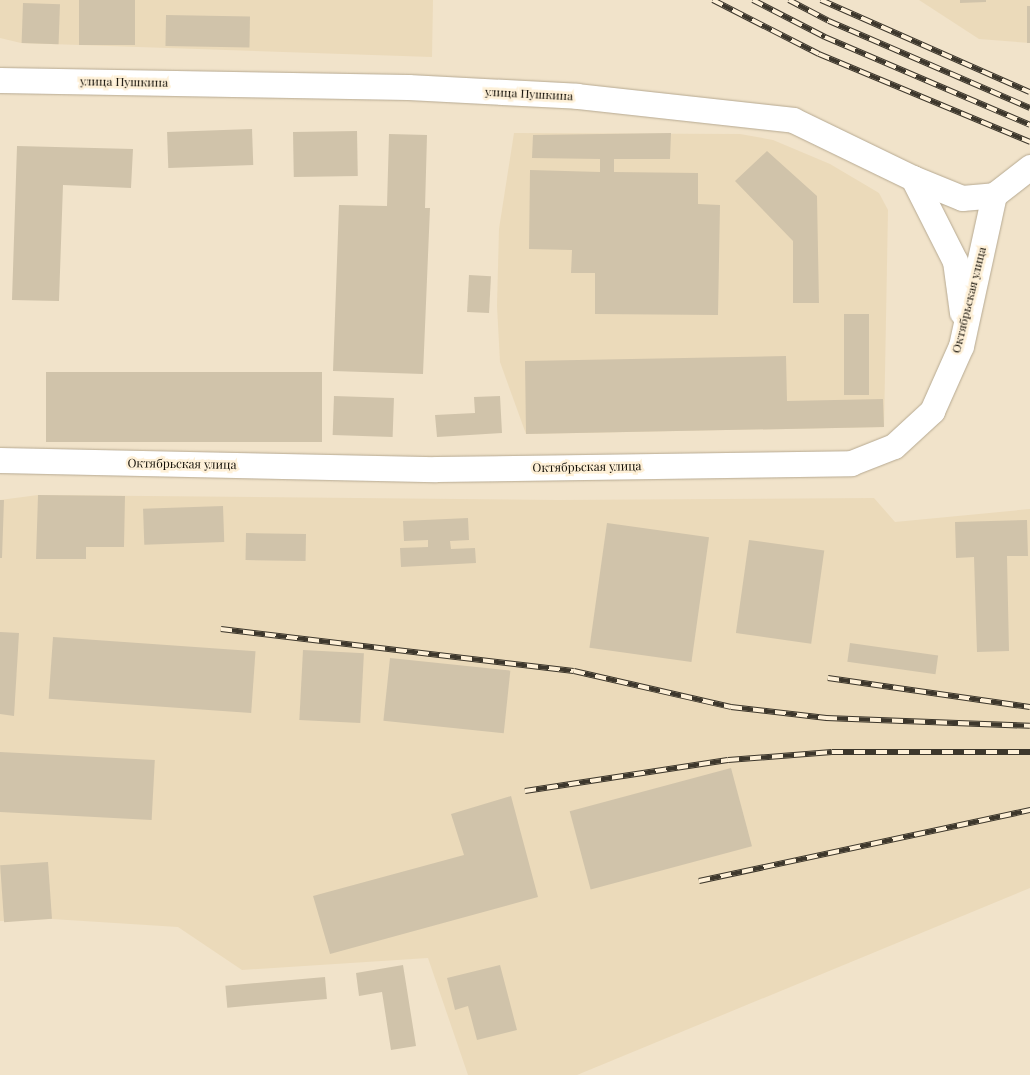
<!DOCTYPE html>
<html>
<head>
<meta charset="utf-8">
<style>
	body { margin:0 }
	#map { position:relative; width:1030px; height:1075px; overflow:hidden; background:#f1e3ca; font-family:"Playfair Display",serif }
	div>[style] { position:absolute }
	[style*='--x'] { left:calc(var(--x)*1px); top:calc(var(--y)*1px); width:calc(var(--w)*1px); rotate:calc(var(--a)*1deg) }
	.built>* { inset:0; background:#ebdaba }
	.building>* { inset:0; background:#d0c3aa; transform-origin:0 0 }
	.roads { filter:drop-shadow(0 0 1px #b6a991) drop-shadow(0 0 1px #b6a991) }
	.minor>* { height:25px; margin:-12.5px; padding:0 12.5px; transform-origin:12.5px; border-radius:12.5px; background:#fff }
	.rail>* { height:5.5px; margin-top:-2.75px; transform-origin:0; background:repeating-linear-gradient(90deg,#fef0d7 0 11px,#3d372c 0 22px); box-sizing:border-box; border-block:1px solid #3d372c }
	span { translate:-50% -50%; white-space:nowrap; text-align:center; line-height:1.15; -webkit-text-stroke:5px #fef0d7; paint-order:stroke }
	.street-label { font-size:12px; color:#120e06 }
</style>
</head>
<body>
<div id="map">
	<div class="built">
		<div style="clip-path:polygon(0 0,433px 0,432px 57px,21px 43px,0 38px)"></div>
		<div style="clip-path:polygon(919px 0,1030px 0,1030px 43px,979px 39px)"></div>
		<div style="clip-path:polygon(514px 133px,740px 134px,773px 140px,830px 164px,879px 193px,888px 210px,884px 427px,526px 434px,500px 362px,497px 306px,499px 229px)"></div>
		<div style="clip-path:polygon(38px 495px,558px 500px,874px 498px,895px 522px,1030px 509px,1030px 888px,577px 1075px,468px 1075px,428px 958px,242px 970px,178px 927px,52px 919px,0 921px,0 500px)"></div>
	</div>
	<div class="building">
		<div style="left:79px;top:0;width:56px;height:45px"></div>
		<div style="clip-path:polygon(960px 0,986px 0,986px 2px,960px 3px)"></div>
		<div style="left:23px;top:3px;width:37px;height:40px;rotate:2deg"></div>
		<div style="left:1027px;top:6px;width:3px;height:37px"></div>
		<div style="left:166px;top:15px;width:84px;height:31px;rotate:1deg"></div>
		<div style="left:252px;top:129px;width:36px;height:85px;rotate:88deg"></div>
		<div style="left:357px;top:131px;width:45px;height:64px;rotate:89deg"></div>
		<div style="clip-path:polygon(671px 133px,670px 159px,614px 159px,614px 172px,698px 173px,698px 204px,720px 205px,718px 315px,595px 314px,595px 273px,571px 273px,572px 250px,529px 249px,530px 170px,600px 172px,600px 159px,532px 158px,533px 135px)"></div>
		<div style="clip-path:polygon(389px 134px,427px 135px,425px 208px,430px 208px,423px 374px,333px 371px,339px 205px,387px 206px)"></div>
		<div style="clip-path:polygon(17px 146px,133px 149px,131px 188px,63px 185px,59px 301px,12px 300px)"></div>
		<div style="clip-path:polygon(767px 151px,817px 196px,819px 303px,793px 303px,793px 241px,735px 181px)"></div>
		<div style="left:469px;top:275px;width:22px;height:37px;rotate:3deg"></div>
		<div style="left:844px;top:314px;width:25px;height:81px"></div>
		<div style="clip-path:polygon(786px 356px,787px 401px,883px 399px,884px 427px,526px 434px,525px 361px)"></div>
		<div style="left:46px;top:372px;width:276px;height:70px"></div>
		<div style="left:334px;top:396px;width:60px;height:39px;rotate:2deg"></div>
		<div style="clip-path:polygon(500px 396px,502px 433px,437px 437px,435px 415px,475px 413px,474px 397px)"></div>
		<div style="clip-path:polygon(38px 495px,125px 496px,124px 547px,86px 547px,86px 559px,36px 559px)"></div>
		<div style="clip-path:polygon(0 500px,4px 500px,2px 558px,0 558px)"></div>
		<div style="left:223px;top:506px;width:36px;height:80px;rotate:88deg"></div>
		<div style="clip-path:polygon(468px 518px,469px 540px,450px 541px,451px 549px,475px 548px,476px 563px,401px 567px,400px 548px,428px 547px,428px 540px,404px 541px,403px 521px)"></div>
		<div style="clip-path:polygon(1027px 520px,1028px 556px,1007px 556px,1009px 651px,977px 652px,974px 557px,956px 558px,955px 522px)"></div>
		<div style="left:607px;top:523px;width:103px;height:126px;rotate:8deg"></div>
		<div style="left:246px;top:533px;width:60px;height:27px;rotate:1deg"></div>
		<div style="left:749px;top:540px;width:76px;height:94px;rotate:8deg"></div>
		<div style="clip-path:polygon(0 632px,19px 633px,14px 716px,0 714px)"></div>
		<div style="left:53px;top:637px;width:203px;height:62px;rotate:4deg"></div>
		<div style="left:850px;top:643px;width:89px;height:19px;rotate:8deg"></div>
		<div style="left:303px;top:650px;width:61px;height:70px;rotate:3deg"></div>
		<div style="left:390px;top:658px;width:121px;height:63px;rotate:6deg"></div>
		<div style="left:0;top:752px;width:155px;height:60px;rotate:3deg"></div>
		<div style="left:731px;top:768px;width:81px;height:167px;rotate:75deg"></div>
		<div style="clip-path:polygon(511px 796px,538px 897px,330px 954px,313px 896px,464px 855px,451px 814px)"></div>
		<div style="left:48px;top:862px;width:57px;height:48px;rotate:86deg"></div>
		<div style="clip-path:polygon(403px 965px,416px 1046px,391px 1050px,382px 992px,359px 996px,356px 973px)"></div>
		<div style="clip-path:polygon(500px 965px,517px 1030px,477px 1040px,468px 1006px,455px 1010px,447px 978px)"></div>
		<div style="left:325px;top:977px;width:22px;height:100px;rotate:85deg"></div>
	</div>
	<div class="roads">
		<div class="minor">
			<div style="--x:0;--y:80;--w:408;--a:1"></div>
			<div style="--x:408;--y:87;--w:169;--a:3"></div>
			<div style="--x:577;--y:96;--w:217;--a:6.3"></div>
			<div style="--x:793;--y:120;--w:133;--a:25.8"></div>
			<div style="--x:913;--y:178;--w:53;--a:22.2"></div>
			<div style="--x:962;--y:198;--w:32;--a:-5"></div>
			<div style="--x:994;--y:195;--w:46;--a:-37.9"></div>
			<div style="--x:913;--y:178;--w:93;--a:63.2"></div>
			<div style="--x:955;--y:261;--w:52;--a:82.3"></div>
			<div style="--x:0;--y:460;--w:436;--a:1.2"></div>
			<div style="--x:436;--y:469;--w:415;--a:-0.8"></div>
			<div style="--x:851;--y:463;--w:46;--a:-21.6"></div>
			<div style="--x:894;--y:446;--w:52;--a:-42.6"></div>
			<div style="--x:932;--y:411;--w:71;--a:-66"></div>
			<div style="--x:961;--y:346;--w:155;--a:-77.7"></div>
		</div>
	</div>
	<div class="rail">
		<div style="--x:713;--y:0;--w:119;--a:27"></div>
		<div style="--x:819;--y:54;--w:229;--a:22.6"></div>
		<div style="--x:753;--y:0;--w:81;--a:27.2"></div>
		<div style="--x:825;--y:37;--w:223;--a:23.2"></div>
		<div style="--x:789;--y:0;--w:45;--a:27.7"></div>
		<div style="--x:829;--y:21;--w:219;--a:23.4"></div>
		<div style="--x:821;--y:0;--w:228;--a:23.8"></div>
		<div style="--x:221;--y:629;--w:355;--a:6.8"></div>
		<div style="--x:574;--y:671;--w:161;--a:12.9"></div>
		<div style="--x:731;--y:707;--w:96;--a:6.6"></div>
		<div style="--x:826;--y:718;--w:204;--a:2.2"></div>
		<div style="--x:828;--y:678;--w:204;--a:8.2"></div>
		<div style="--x:525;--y:791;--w:205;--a:-8.7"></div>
		<div style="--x:728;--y:760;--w:104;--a:-4.4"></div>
		<div style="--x:832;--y:752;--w:198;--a:0"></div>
		<div style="--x:699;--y:881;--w:339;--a:-12.1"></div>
	</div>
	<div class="street-label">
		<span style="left:124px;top:82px;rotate:1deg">улица Пушкина</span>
		<span style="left:529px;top:94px;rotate:3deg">улица Пушкина</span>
		<span style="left:969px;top:300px;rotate:-76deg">Октябрьская улица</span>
		<span style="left:182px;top:464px;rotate:1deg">Октябрьская улица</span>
		<span style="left:587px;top:467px;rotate:-1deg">Октябрьская улица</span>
	</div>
</div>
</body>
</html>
